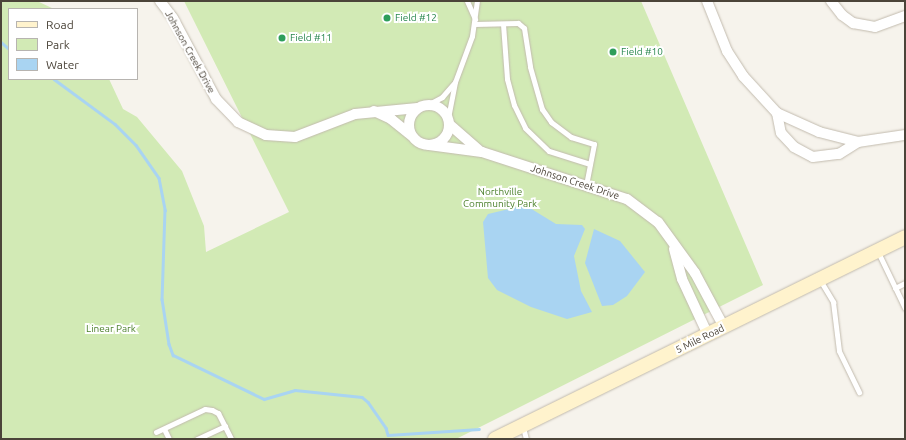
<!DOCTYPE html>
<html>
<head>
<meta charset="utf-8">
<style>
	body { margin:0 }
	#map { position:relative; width:906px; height:440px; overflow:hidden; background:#f6f3ec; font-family:Ubuntu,sans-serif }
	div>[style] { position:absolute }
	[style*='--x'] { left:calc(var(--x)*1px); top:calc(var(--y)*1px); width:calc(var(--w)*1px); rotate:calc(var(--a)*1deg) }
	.green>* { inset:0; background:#d2eab5 }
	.water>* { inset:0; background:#a9d4f2 }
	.stream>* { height:2.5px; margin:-1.25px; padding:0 1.25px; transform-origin:1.25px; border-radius:1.25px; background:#a9d4f2 }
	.roads { filter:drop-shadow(0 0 1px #c2bbae) drop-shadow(0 0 1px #c2bbae) }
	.lane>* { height:5px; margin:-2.5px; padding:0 2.5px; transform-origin:2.5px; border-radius:2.5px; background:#fff }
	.street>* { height:10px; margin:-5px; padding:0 5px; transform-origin:5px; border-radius:5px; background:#fff }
	.street>.ring { margin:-5px; padding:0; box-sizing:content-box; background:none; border:10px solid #fff; border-radius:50% }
	.secondary>* { height:14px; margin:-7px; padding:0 7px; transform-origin:7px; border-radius:7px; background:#fff3cd }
	.dots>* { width:11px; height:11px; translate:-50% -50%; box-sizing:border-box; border:2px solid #fff; border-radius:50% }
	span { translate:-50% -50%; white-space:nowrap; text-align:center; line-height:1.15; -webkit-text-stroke:4px #fff; paint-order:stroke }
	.leisure-label { font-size:10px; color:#27864d }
	.left { translate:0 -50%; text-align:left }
	.street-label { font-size:10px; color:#4b4439 }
	.park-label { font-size:10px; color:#4a7f2a }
	.frame { position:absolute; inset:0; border:2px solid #4b4439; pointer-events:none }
	.legend { position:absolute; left:8px; top:8px; width:130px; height:72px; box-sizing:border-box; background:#fff; border:1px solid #b7b4b0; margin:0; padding:5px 7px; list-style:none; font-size:12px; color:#4b4439 }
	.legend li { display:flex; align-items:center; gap:8px; height:20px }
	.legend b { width:20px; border:1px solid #b7b4b0 }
</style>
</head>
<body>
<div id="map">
	<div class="green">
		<div style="clip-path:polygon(1px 1px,37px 1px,54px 9px,9px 9px,9px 79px,109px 79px,123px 109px,137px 117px,182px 171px,204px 226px,206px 252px,289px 212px,184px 1px,641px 1px,763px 285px,456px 439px,1px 439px)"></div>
	</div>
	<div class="water">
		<div style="clip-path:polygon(525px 205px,556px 224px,582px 225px,585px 229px,574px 256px,581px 291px,592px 312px,567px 319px,531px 307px,497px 290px,488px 278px,483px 222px,488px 214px)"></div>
		<div style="clip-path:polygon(594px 229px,620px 241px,645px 272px,627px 296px,613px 305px,602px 306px,585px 263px)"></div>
	</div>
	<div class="stream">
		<div style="--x:1;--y:42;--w:11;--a:41"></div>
		<div style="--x:54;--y:79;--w:76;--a:36.4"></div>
		<div style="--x:115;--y:124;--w:30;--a:45"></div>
		<div style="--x:136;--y:145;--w:40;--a:55.1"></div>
		<div style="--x:159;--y:178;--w:33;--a:79"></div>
		<div style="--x:165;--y:210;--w:89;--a:91.9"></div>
		<div style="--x:162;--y:299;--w:46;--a:81.2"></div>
		<div style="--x:169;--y:344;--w:12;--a:70"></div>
		<div style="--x:173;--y:355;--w:101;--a:25.8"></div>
		<div style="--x:264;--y:399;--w:32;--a:-16"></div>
		<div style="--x:295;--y:390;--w:67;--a:6"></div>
		<div style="--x:362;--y:397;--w:8;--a:40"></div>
		<div style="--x:368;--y:402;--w:32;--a:55"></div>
		<div style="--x:386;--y:428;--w:7;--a:74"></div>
		<div style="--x:388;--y:435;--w:91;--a:-3.8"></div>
	</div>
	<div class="roads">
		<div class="lane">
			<div style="--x:467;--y:1;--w:20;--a:66"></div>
			<div style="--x:474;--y:24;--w:44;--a:-1.3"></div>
			<div style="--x:518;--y:23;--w:8;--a:40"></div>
			<div style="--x:524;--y:28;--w:39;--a:81"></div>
			<div style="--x:530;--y:67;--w:44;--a:74.1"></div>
			<div style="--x:542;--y:109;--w:16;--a:55"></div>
			<div style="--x:551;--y:122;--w:25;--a:37"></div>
			<div style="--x:571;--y:137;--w:24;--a:17"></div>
			<div style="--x:594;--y:144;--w:42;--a:101"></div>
			<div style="--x:503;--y:24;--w:55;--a:85.8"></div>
			<div style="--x:507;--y:79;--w:27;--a:75"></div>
			<div style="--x:514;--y:105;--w:25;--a:64"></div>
			<div style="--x:525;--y:128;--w:33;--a:44"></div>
			<div style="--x:549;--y:151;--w:43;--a:17.6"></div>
			<div style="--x:429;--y:104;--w:15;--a:-28"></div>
			<div style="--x:442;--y:97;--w:18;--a:-49"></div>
			<div style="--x:448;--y:118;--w:37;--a:-79"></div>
			<div style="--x:455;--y:82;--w:49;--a:-69.7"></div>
			<div style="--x:472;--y:36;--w:35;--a:-82"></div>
			<div style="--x:878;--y:252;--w:62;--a:64.3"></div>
			<div style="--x:820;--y:280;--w:26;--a:59"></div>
			<div style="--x:833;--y:302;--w:49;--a:83"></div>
			<div style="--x:839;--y:351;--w:46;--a:64"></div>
			<div style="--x:895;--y:288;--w:11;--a:-27"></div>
			<div style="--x:523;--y:427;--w:12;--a:76"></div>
			<div style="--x:164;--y:429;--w:11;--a:63"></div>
			<div style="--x:156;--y:432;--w:54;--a:-25.1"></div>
			<div style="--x:205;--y:409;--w:7;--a:8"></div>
			<div style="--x:212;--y:410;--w:7;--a:27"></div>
			<div style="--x:218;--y:413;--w:29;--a:63"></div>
			<div style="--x:197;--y:439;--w:31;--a:-25"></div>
		</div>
		<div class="street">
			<div style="--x:160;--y:1;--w:21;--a:53"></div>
			<div style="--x:173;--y:18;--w:92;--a:62"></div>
			<div style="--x:216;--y:99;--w:32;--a:46"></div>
			<div style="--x:238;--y:122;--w:31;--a:25"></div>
			<div style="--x:266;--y:135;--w:29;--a:4"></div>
			<div style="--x:295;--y:137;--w:64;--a:-21"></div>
			<div style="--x:355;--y:114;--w:63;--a:-5.4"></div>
			<div style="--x:707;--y:1;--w:54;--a:68.2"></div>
			<div style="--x:727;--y:51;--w:30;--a:57"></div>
			<div style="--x:743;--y:76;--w:50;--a:47.4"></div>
			<div style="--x:777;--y:113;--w:46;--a:24.3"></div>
			<div style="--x:819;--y:132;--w:40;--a:14.4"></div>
			<div style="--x:858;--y:142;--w:48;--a:-8.5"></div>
			<div style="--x:831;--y:1;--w:18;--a:52"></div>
			<div style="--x:842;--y:15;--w:14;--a:36"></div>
			<div style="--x:853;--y:23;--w:22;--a:10"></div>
			<div style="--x:875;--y:27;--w:32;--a:-20"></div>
			<div class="ring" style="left:409px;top:105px;width:30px;height:30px"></div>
			<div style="--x:374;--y:111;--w:19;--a:25"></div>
			<div style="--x:391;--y:119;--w:26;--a:39"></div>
			<div style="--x:777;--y:113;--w:20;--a:79"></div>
			<div style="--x:781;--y:133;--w:19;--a:47"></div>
			<div style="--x:794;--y:147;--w:21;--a:28"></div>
			<div style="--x:813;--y:157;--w:26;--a:-7"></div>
			<div style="--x:839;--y:154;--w:22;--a:-32"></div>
			<div style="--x:449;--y:124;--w:41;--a:41.1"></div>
			<div style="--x:429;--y:145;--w:53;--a:7.5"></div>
			<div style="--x:482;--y:152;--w:152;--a:18"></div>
			<div style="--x:627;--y:199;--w:39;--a:37"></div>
			<div style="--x:658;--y:222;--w:63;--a:54"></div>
			<div style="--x:695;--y:273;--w:61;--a:61.8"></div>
			<div style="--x:674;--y:249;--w:31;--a:75"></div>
			<div style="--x:682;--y:279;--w:62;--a:65.1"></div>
		</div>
		<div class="secondary">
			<div style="--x:495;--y:439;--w:457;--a:-26.2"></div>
		</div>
	</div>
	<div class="dots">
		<div style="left:387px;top:18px;background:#2e9e5b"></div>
		<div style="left:282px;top:38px;background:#2e9e5b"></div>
		<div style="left:613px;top:52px;background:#2e9e5b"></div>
	</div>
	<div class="leisure-label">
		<span class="left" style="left:395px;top:18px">Field #12</span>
		<span class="left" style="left:290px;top:38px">Field #11</span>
		<span class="left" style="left:621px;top:52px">Field #10</span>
	</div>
	<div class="street-label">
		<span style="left:190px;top:52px;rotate:61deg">Johnson Creek Drive</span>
		<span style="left:575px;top:182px;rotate:18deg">Johnson Creek Drive</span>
		<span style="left:700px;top:339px;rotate:-26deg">5 Mile Road</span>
	</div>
	<div class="park-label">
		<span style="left:500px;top:197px">Northville<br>Community Park</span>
		<span style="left:111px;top:329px">Linear Park</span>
	</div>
	<div class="frame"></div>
	<ul class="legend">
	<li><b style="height:5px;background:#fff3cd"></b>Road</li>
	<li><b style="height:11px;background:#d2eab5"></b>Park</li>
	<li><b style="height:11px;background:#a9d4f2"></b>Water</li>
	</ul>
</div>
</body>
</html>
